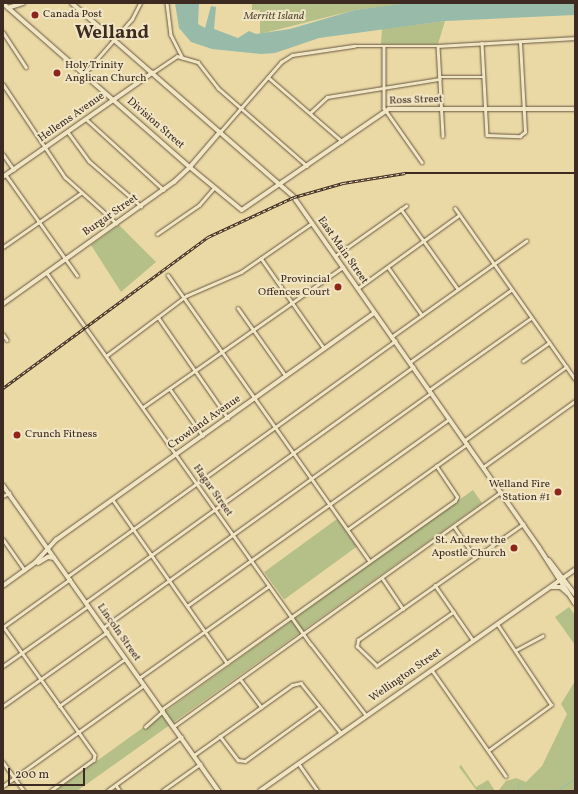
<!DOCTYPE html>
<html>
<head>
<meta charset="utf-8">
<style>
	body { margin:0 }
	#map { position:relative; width:578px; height:794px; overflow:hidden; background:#ead9a5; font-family:Vollkorn,serif }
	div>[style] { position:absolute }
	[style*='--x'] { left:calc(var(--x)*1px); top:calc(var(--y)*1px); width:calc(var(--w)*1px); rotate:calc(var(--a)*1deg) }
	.green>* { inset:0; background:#b5c088; transform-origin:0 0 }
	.water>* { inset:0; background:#98baa8 }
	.stream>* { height:1px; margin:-0.5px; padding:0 0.5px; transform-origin:0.5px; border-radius:0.5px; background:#98baa8 }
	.roads { filter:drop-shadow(0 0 1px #685642) drop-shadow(0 0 1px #685642) }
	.minor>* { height:2.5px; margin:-1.25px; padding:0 1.25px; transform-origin:1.25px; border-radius:1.25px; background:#f1e6c4 }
	.tertiary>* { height:3.5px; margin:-1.75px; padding:0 1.75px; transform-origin:1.75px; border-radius:1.75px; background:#f1e6c4 }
	.secondary>* { height:3.5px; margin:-1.75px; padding:0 1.75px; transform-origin:1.75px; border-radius:1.75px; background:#f1e6c4 }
	.rail>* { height:2.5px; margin-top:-1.25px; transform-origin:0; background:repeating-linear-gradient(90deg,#f1e6c4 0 3px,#3d2a21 0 6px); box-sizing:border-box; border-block:1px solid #3d2a21 }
	.dots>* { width:11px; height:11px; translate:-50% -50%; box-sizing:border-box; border:2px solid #f1e6c4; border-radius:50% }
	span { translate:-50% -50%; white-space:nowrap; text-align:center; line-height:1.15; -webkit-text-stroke:4px #f1e6c4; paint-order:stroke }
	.poi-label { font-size:11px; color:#3d2a21 }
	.left { translate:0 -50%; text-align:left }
	.right { translate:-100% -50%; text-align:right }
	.park-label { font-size:11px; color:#554836; font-style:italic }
	.street-label { font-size:11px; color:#3d2a21 }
	.town-label { font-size:19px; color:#3d2a21; font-weight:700 }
	.frame { position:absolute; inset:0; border:4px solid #3d2a21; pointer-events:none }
	.scale { position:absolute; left:8px; top:768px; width:77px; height:18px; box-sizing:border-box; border:2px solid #3d2a21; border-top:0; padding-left:5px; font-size:12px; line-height:14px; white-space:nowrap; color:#3d2a21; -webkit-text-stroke:3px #f1e6c4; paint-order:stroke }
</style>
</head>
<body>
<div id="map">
	<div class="green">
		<div style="clip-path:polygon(252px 3px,413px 3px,355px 10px,260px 34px,260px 10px,252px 10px)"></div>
		<div style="clip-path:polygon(445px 21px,438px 44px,381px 44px,382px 29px)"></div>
		<div style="clip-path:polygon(119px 225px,156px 262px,121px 292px,91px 245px)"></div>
		<div style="clip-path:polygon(473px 490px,482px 503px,77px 791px,55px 791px)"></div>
		<div style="left:337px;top:519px;width:34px;height:90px;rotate:54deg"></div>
		<div style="clip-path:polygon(569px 607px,575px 615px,575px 645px,555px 617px)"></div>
		<div style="clip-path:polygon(575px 681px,575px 791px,498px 791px,506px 781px,516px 778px,526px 782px,542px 766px,567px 714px,561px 704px)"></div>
		<div style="clip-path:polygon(461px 765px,476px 787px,488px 780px,495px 791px,477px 791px,459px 767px)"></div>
	</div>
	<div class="water">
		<div style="clip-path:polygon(175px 3px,199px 3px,198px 24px,205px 28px,211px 6px,216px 7px,214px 29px,238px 38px,249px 31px,256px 34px,290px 29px,355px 10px,401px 4px,575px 3px,575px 15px,445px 21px,319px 38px,275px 53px,261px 54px,212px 49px,191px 42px,179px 28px)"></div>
	</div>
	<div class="stream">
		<div style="--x:518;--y:791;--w:8;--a:-90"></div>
		<div style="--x:556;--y:791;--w:23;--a:-34"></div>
	</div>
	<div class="roads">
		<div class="minor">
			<div style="--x:167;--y:3;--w:32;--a:83"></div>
			<div style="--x:171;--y:35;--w:25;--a:63"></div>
			<div style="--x:3;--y:32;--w:42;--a:56.7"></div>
			<div style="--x:482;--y:43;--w:92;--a:86.9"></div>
			<div style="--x:487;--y:135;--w:33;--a:2"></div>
			<div style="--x:520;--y:136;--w:6;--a:-39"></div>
			<div style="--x:525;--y:132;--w:90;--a:-93.2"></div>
			<div style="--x:438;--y:46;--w:90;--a:86.8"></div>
			<div style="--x:384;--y:47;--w:61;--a:90"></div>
			<div style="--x:384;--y:108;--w:66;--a:54.9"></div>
			<div style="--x:152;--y:73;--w:30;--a:-34"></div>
			<div style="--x:177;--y:56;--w:22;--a:16"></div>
			<div style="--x:198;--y:62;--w:33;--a:52"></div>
			<div style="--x:218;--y:88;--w:118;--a:41.2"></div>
			<div style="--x:84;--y:74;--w:73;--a:-48.9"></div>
			<div style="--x:132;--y:19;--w:18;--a:-63"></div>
			<div style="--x:268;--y:77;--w:98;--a:40.9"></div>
			<div style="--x:439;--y:77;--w:45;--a:0"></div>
			<div style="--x:3;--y:84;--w:112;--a:56.3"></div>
			<div style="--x:65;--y:177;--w:69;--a:42"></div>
			<div style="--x:310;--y:113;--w:23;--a:-43"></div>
			<div style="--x:327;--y:97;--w:114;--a:-9.1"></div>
			<div style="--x:86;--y:119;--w:105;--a:42.3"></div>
			<div style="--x:68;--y:132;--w:36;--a:54"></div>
			<div style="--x:89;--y:161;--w:69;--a:40.9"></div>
			<div style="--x:220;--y:132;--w:93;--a:-48.9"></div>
			<div style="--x:281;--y:62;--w:13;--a:-32"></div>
			<div style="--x:292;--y:55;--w:63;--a:-8.3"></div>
			<div style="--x:354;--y:46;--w:84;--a:0"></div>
			<div style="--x:438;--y:46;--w:137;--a:-3.3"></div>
			<div style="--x:3;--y:154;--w:19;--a:55"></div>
			<div style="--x:6;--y:175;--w:123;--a:54.6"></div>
			<div style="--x:455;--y:208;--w:209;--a:54.9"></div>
			<div style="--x:401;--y:209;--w:98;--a:54.5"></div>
			<div style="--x:157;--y:234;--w:51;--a:-34.6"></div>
			<div style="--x:199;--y:205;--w:23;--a:-49"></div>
			<div style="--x:3;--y:247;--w:95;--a:-34.7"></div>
			<div style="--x:335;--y:256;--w:87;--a:-35.2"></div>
			<div style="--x:261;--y:258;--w:110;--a:55"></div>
			<div style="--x:388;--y:267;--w:59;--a:54.7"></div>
			<div style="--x:47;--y:273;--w:455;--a:54.6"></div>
			<div style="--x:311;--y:644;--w:90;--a:52.2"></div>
			<div style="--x:168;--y:275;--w:350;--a:54.8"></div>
			<div style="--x:358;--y:288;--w:123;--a:-35.8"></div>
			<div style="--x:238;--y:308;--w:83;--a:54.8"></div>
			<div style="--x:158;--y:317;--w:123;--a:55.3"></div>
			<div style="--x:3;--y:334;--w:7;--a:56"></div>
			<div style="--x:391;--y:337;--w:166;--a:-35.4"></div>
			<div style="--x:106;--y:356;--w:100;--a:-36.9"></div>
			<div style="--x:186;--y:296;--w:60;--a:-23.6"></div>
			<div style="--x:241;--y:272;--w:86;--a:-34.6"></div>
			<div style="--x:523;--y:361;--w:32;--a:-35"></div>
			<div style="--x:410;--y:362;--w:124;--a:-35.5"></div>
			<div style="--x:170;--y:389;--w:57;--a:54.9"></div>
			<div style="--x:429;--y:390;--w:125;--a:-35.2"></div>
			<div style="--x:143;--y:407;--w:244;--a:-35"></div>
			<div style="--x:465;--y:440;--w:125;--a:-35.9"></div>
			<div style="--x:483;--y:467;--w:113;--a:-35.7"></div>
			<div style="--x:3;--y:496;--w:7;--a:-27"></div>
			<div style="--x:113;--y:500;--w:199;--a:55"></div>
			<div style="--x:454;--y:526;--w:37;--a:56"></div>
			<div style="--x:348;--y:529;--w:146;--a:-35.5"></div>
			<div style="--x:3;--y:539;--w:38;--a:55"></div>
			<div style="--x:68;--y:576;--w:403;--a:-35.7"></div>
			<div style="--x:383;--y:579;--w:36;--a:56"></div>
			<div style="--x:435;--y:585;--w:67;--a:55.4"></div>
			<div style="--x:86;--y:602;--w:403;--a:-35.7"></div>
			<div style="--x:187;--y:606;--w:322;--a:-35.5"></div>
			<div style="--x:454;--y:612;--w:94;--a:145"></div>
			<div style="--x:377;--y:666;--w:28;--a:-136"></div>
			<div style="--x:357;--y:647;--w:7;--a:-82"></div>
			<div style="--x:358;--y:640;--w:202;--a:-35.1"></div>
			<div style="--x:3;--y:626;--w:158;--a:54.5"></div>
			<div style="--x:95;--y:755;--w:5;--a:101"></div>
			<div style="--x:94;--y:760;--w:53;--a:144.2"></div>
			<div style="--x:3;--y:627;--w:82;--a:-35.6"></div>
			<div style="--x:104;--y:627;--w:402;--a:-35.6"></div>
			<div style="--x:516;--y:650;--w:30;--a:-28"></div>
			<div style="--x:3;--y:666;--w:104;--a:-35.2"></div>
			<div style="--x:432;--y:670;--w:129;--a:55.1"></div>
			<div style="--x:139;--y:678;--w:159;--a:-35.3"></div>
			<div style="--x:241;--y:680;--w:34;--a:53"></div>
			<div style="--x:3;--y:706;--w:128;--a:-35.4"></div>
			<div style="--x:59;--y:706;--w:81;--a:-35.5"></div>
			<div style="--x:162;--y:709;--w:359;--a:-35.4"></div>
			<div style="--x:455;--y:501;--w:4;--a:-63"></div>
			<div style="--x:457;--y:497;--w:37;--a:-124"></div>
			<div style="--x:174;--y:726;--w:402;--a:-35.6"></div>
			<div style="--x:145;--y:727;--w:24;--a:-42"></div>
			<div style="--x:220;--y:736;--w:30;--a:53"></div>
			<div style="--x:238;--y:760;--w:7;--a:8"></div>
			<div style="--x:245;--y:761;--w:92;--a:-35.8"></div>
			<div style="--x:489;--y:750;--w:77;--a:-36"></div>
			<div style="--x:551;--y:705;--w:97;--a:-123.7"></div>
			<div style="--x:194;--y:755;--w:120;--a:-35.5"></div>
			<div style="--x:292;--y:685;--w:9;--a:-13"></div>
			<div style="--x:301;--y:683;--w:64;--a:51.3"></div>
			<div style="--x:3;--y:762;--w:36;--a:54"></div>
			<div style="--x:299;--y:764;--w:33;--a:55"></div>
			<div style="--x:116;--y:785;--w:7;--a:56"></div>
			<div style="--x:3;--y:786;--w:173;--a:-35.6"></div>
			<div style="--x:107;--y:791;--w:92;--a:-36.1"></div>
			<div style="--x:162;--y:791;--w:47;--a:-35.4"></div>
		</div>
		<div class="tertiary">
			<div style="--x:3;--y:177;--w:182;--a:-34.9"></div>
			<div style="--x:3;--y:304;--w:210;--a:-35.5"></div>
			<div style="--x:174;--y:182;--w:22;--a:-43"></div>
			<div style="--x:190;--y:167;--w:67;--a:39.6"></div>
			<div style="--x:242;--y:210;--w:178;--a:-34.5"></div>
			<div style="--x:389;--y:109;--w:186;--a:0"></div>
			<div style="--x:552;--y:587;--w:9;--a:0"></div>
			<div style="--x:561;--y:587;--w:9;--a:41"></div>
			<div style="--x:260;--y:791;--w:385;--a:-35.1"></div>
		</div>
		<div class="secondary">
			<div style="--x:3;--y:3;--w:249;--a:41.3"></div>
			<div style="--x:190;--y:167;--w:46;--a:-49.4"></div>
			<div style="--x:72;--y:3;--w:295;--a:41.1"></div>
			<div style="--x:294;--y:197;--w:427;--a:55"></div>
			<div style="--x:539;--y:547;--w:67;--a:57.3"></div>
			<div style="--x:8;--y:8;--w:16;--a:-18"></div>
			<div style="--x:3;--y:485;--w:375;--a:54.8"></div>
			<div style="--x:549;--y:560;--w:43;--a:52.6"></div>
			<div style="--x:38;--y:563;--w:12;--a:-31"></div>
			<div style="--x:48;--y:557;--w:6;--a:9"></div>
			<div style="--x:3;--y:586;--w:41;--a:-36"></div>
			<div style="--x:36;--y:562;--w:30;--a:-48"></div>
			<div style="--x:56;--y:540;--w:391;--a:-35.5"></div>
		</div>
	</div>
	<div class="rail">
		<div style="--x:3;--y:388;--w:255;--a:-36.4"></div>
		<div style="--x:208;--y:237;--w:95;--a:-24.9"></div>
		<div style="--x:294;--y:197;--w:51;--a:-15.9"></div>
		<div style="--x:343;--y:183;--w:63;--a:-9.2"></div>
		<div style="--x:405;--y:173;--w:170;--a:0"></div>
	</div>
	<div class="dots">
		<div style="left:35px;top:15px;background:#8f2418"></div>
		<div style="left:57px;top:73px;background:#8f2418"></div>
		<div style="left:338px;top:287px;background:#8f2418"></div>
		<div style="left:17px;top:435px;background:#8f2418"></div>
		<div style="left:558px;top:492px;background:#8f2418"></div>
		<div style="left:514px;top:548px;background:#8f2418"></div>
	</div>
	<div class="poi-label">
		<span class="left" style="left:43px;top:15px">Canada Post</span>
		<span class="left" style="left:65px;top:73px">Holy Trinity<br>Anglican Church</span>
		<span class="right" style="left:330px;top:287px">Provincial<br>Offences Court</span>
		<span class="left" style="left:25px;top:435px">Crunch Fitness</span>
		<span class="right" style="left:550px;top:492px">Welland Fire<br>Station #1</span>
		<span class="right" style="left:506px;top:548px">St. Andrew the<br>Apostle Church</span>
	</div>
	<div class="park-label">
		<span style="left:274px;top:17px">Merritt Island</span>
	</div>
	<div class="street-label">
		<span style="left:416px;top:101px;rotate:-2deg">Ross Street</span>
		<span style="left:72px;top:118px;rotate:-35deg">Hellems Avenue</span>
		<span style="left:155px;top:124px;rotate:41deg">Division Street</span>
		<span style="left:111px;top:216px;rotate:-35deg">Burgar Street</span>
		<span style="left:342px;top:251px;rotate:55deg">East Main Street</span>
		<span style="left:205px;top:423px;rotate:-35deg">Crowland Avenue</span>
		<span style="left:212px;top:491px;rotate:55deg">Hagar Street</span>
		<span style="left:118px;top:633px;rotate:55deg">Lincoln Street</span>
		<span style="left:406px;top:676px;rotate:-35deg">Wellington Street</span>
	</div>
	<div class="town-label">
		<span style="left:112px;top:34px">Welland</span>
	</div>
	<div class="frame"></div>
	<div class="scale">200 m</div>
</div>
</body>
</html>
